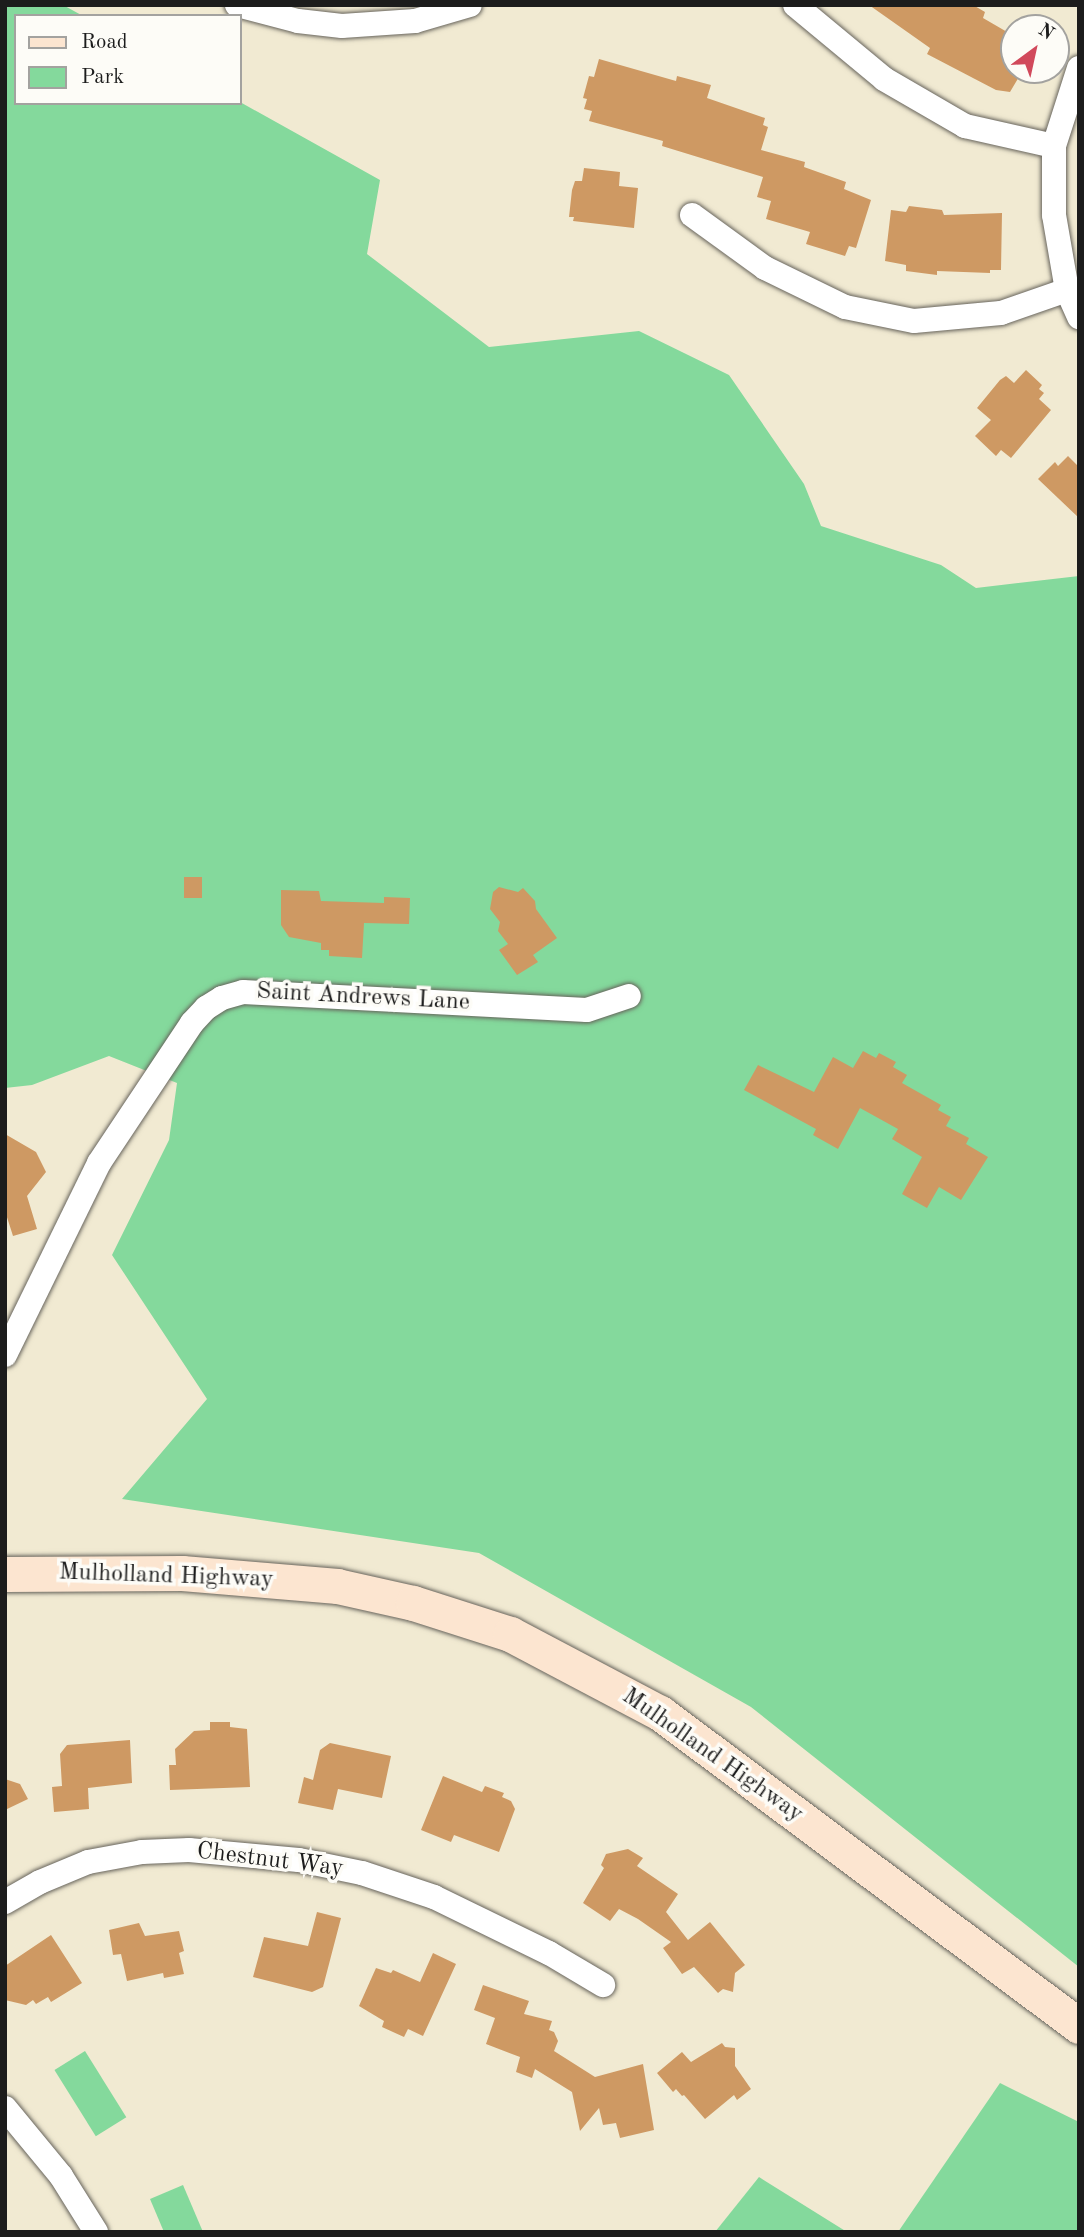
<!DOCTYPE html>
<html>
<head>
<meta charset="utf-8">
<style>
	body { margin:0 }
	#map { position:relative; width:1084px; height:2237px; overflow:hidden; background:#f1ead2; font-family:"Old Standard TT",serif }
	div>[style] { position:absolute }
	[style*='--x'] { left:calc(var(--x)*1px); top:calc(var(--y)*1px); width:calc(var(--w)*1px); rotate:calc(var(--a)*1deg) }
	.green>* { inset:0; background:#84d99c; transform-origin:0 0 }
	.building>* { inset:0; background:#ce9963; transform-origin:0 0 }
	.roads { filter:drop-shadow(0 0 2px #67645c) drop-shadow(0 0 2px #67645c) }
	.street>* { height:24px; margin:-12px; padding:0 12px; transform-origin:12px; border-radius:12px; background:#fff }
	.secondary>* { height:35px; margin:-17.5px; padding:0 17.5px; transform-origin:17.5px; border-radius:17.5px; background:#fce5d0 }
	span { translate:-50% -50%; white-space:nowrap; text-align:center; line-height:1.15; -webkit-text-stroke:7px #fdfcf7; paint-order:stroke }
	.street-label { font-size:24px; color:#1c1c1c }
	.frame { position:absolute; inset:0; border:7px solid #1c1c1c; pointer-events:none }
	.legend { position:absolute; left:14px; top:14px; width:228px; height:91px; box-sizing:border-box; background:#fdfcf7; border:2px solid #a3a29f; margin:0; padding:9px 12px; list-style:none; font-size:21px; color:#1c1c1c }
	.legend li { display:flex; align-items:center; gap:14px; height:35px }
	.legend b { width:35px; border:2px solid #a3a29f }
	.north { position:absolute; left:1000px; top:14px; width:70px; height:70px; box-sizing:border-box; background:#fdfcf7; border:2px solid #a3a29f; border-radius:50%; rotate:33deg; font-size:19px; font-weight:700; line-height:28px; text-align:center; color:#1c1c1c }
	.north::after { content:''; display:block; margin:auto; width:24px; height:32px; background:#d1495b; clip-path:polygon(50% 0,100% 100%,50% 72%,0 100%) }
</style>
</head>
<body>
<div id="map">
	<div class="green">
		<div style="clip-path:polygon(5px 5px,63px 5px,83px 16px,16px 16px,16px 103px,240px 102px,380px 180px,367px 254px,489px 347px,639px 331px,729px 375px,804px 484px,821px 526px,941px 565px,976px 588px,1079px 576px,1079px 1967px,751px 1707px,479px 1553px,122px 1499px,207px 1399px,112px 1255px,169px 1140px,177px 1083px,109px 1056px,32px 1085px,5px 1088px)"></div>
		<div style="left:85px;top:2051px;width:78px;height:36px;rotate:58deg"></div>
		<div style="clip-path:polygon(1000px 2083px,1079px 2122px,1079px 2232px,898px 2232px)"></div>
		<div style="clip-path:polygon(759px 2177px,847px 2232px,715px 2232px)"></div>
		<div style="clip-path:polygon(183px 2185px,203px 2232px,164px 2232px,150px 2199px)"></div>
	</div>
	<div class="building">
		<div style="clip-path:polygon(869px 5px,973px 5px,985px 12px,983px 18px,1014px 36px,1014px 70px,1023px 70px,1010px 92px,996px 90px,927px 54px,930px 48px)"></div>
		<div style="clip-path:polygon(599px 59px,676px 81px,677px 76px,711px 85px,707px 98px,765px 118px,763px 125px,768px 127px,761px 150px,805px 162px,804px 167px,846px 182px,844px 189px,871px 200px,856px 248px,849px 246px,845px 256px,806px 244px,810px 232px,766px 219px,771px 201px,757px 197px,763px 177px,662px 146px,663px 141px,589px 121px,592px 111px,584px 109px,587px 99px,583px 98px,589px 76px,594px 77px)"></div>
		<div style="clip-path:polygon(584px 168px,620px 172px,619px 186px,638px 188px,634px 228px,573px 221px,574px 217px,569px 217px,572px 190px,575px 181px,582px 181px)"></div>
		<div style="clip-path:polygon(909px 206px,942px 210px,944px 215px,1002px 213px,1001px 270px,990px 270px,990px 273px,937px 271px,937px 275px,906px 271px,906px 265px,885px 261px,891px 210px,906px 212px)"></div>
		<div style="clip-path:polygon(1026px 370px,1042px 385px,1039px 389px,1044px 393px,1039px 399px,1051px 410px,1011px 458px,1001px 450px,996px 456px,975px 436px,991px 420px,977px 408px,1000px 380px,1006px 376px,1014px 383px)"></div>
		<div style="clip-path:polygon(1068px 456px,1079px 467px,1079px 518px,1038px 479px,1055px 462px,1058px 466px)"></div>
		<div style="left:202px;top:877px;width:21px;height:18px;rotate:90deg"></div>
		<div style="clip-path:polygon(499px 887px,518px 892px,523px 888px,535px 901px,536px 909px,557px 938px,533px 955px,538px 962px,517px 975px,499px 950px,508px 944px,498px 931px,500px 922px,490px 909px,493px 892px)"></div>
		<div style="clip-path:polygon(281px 890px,319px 891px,321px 901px,384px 903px,384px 897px,410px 898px,409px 924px,364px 923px,362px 958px,329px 956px,329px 950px,321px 950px,321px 943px,289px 937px,281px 925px)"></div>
		<div style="clip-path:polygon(863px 1051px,876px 1058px,879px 1053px,896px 1062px,893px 1067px,907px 1075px,902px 1083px,941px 1105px,938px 1110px,951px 1117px,946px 1126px,969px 1138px,966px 1144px,988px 1157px,961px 1200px,939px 1187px,927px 1208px,902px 1194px,922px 1157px,892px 1139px,898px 1129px,860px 1108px,838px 1149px,813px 1135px,816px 1129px,744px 1090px,758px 1065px,814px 1092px,833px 1057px,853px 1068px)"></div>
		<div style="clip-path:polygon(5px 1134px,36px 1152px,46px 1172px,27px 1196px,37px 1229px,13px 1236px,5px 1211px)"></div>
		<div style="clip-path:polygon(210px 1722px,230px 1722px,230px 1727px,247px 1729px,250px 1787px,170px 1790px,169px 1765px,176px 1765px,175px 1749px,194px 1731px,210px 1730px)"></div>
		<div style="clip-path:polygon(130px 1740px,132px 1783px,88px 1788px,89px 1809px,54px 1812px,52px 1787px,62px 1786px,60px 1754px,67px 1745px)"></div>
		<div style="clip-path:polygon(330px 1743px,391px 1756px,382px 1798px,338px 1789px,333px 1810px,298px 1803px,304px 1777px,313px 1780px,320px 1750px)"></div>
		<div style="clip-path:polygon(443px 1776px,482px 1792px,485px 1786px,504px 1793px,502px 1797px,511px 1801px,515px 1809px,499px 1852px,454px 1835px,451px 1842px,421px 1830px)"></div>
		<div style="clip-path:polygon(5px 1779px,20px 1784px,28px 1799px,5px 1810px)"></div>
		<div style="clip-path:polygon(628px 1849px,643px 1858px,637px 1866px,678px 1894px,666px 1912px,688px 1940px,710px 1922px,745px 1965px,735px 1973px,733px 1992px,723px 1989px,718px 1993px,694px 1967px,682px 1974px,663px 1948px,671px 1942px,638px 1919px,619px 1909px,610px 1921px,583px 1903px,604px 1868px,601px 1865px,606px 1854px)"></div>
		<div style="clip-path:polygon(317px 1912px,341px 1918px,323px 1987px,312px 1992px,253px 1977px,264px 1937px,308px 1946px)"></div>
		<div style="clip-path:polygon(139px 1923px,145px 1936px,179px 1931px,184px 1951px,179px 1953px,184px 1974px,164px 1978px,163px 1973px,127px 1981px,121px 1954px,113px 1955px,109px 1930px)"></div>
		<div style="clip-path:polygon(51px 1935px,82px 1983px,51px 2002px,48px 1997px,36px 2004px,33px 2000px,26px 2005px,5px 2000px,5px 1966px)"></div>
		<div style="clip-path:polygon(433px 1953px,456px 1964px,423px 2036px,408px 2029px,404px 2037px,382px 2027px,384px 2021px,359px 2006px,376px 1968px,391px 1973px,393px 1970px,420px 1982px)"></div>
		<div style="clip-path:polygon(483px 1985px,529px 2001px,524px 2014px,552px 2021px,549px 2030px,554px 2032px,558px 2041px,554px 2051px,595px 2077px,643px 2064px,654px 2130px,620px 2138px,616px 2123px,603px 2125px,599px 2108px,580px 2131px,572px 2092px,535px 2069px,532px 2078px,516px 2072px,520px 2057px,486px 2044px,495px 2018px,474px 2010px)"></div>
		<div style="clip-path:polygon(722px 2043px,725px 2047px,735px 2048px,735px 2066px,751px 2089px,737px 2100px,734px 2095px,705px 2119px,684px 2095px,682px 2096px,676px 2089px,673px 2092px,657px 2073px,682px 2052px,691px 2062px)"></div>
	</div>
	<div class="roads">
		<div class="street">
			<div style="--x:237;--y:5;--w:63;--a:14.7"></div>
			<div style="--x:298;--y:21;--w:44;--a:6.5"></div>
			<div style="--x:342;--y:26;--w:73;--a:-3.9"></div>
			<div style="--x:415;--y:21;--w:57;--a:-16.2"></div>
			<div style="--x:795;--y:5;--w:116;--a:39.7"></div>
			<div style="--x:884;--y:79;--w:94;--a:30.1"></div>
			<div style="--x:965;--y:126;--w:91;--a:12.7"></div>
			<div style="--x:1079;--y:68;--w:82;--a:107.8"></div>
			<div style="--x:1054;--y:146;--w:69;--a:90"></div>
			<div style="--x:1054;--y:215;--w:76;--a:80.2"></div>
			<div style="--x:1067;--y:290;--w:30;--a:66"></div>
			<div style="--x:692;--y:215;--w:90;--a:36"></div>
			<div style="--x:765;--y:268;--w:89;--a:26"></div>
			<div style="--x:845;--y:307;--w:70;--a:11.5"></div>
			<div style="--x:914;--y:321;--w:87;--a:-5.3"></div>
			<div style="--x:1001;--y:313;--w:70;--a:-19.2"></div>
			<div style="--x:5;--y:1355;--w:214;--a:-63.9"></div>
			<div style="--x:99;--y:1163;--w:168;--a:-56.4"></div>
			<div style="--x:192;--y:1023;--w:21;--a:-47"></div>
			<div style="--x:206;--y:1008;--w:19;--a:-32"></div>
			<div style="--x:222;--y:998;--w:22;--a:-16"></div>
			<div style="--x:243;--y:992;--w:344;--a:3"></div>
			<div style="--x:587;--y:1010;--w:44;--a:-18.4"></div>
			<div style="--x:5;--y:1902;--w:40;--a:-29.7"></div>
			<div style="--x:40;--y:1882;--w:52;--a:-22.6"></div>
			<div style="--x:88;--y:1862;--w:55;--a:-10.5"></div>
			<div style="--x:142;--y:1852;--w:47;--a:-2.4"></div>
			<div style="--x:189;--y:1850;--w:110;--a:5.2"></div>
			<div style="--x:299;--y:1860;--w:64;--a:11.7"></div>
			<div style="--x:362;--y:1873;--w:76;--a:18.4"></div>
			<div style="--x:434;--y:1897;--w:128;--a:26"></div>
			<div style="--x:549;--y:1953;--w:63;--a:30.7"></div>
			<div style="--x:5;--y:2108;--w:88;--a:50.5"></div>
			<div style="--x:61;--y:2176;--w:66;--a:58"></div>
		</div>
		<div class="secondary">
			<div style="--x:5;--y:1574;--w:177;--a:-0.3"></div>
			<div style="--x:182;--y:1573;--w:156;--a:4.8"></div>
			<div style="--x:337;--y:1586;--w:78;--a:12.6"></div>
			<div style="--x:413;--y:1603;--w:102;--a:17.7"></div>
			<div style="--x:510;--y:1634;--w:170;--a:27.8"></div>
			<div style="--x:660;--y:1713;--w:523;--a:36.76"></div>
		</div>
	</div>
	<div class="street-label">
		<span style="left:363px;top:998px;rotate:3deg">Saint Andrews Lane</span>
		<span style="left:166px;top:1577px;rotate:2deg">Mulholland Highway</span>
		<span style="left:712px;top:1756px;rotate:35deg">Mulholland Highway</span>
		<span style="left:270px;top:1861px;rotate:7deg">Chestnut Way</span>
	</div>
	<div class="frame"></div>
	<ul class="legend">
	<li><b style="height:9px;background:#fce5d0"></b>Road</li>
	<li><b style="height:19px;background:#84d99c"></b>Park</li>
	</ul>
	<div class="north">N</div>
</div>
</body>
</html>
